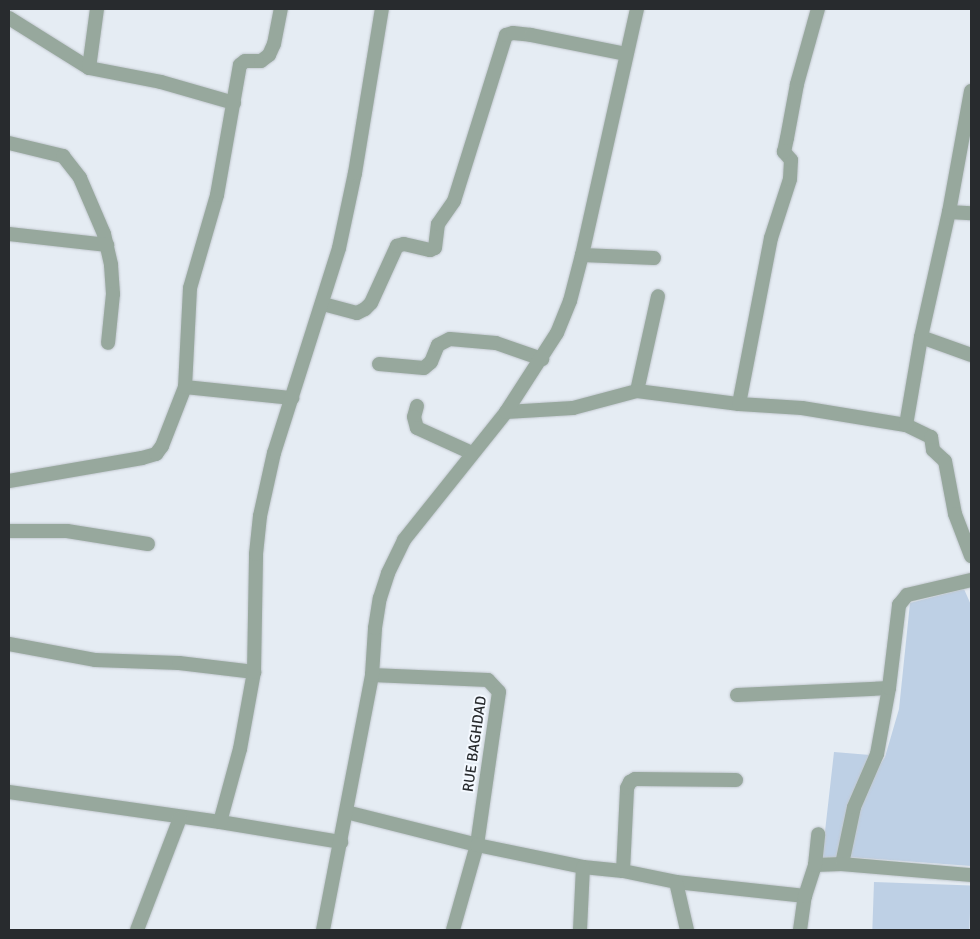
<!DOCTYPE html>
<html>
<head>
<meta charset="utf-8">
<style>
	body { margin:0 }
	#map { position:relative; width:980px; height:939px; overflow:hidden; background:#e5ecf3; font-family:Signika,sans-serif }
	div>[style] { position:absolute }
	[style*='--x'] { left:calc(var(--x)*1px); top:calc(var(--y)*1px); width:calc(var(--w)*1px); rotate:calc(var(--a)*1deg) }
	.green>* { inset:0; background:#bed0e5; transform-origin:0 0 }
	.roads { filter:drop-shadow(0 0 1px #c3c9d0) drop-shadow(0 0 1px #c3c9d0) }
	.street>* { height:14px; margin:-7px; padding:0 7px; transform-origin:7px; border-radius:7px; background:#97a89d }
	span { translate:-50% -50%; white-space:nowrap; text-align:center; line-height:1.15; -webkit-text-stroke:4px #f4f9ff; paint-order:stroke }
	.street-label { font-size:15px; color:#282b2e }
	.frame { position:absolute; inset:0; border:10px solid #282b2e; pointer-events:none }
</style>
</head>
<body>
<div id="map">
	<div class="green">
		<div style="clip-path:polygon(964px 589px,971px 605px,971px 866px,849px 857px,860px 796px,885px 757px,899px 709px,910px 603px)"></div>
		<div style="clip-path:polygon(834px 752px,870px 755px,850px 802px,836px 857px,822px 858px)"></div>
		<div style="left:874px;top:882px;width:97px;height:49px;rotate:2deg"></div>
	</div>
	<div class="roads">
		<div class="street">
			<div style="--x:9;--y:18;--w:94;--a:32"></div>
			<div style="--x:89;--y:68;--w:73;--a:11"></div>
			<div style="--x:161;--y:82;--w:76;--a:16"></div>
			<div style="--x:89;--y:68;--w:60;--a:-82.3"></div>
			<div style="--x:9;--y:143;--w:56;--a:13.5"></div>
			<div style="--x:63;--y:156;--w:28;--a:52"></div>
			<div style="--x:80;--y:178;--w:61;--a:66.8"></div>
			<div style="--x:104;--y:234;--w:32;--a:77"></div>
			<div style="--x:111;--y:265;--w:29;--a:86"></div>
			<div style="--x:113;--y:294;--w:49;--a:95.8"></div>
			<div style="--x:949;--y:212;--w:22;--a:3"></div>
			<div style="--x:9;--y:234;--w:99;--a:6.4"></div>
			<div style="--x:582;--y:255;--w:72;--a:2.4"></div>
			<div style="--x:323;--y:304;--w:35;--a:15"></div>
			<div style="--x:357;--y:313;--w:9;--a:-27"></div>
			<div style="--x:365;--y:309;--w:8;--a:-45"></div>
			<div style="--x:371;--y:303;--w:63;--a:-65.5"></div>
			<div style="--x:397;--y:246;--w:7;--a:-16"></div>
			<div style="--x:404;--y:244;--w:27;--a:13"></div>
			<div style="--x:430;--y:250;--w:5;--a:-22"></div>
			<div style="--x:435;--y:248;--w:24;--a:-83"></div>
			<div style="--x:438;--y:224;--w:28;--a:-55"></div>
			<div style="--x:454;--y:201;--w:174;--a:-72.6"></div>
			<div style="--x:506;--y:35;--w:7;--a:-16"></div>
			<div style="--x:513;--y:33;--w:18;--a:6"></div>
			<div style="--x:531;--y:35;--w:97;--a:11.3"></div>
			<div style="--x:921;--y:337;--w:53;--a:19.8"></div>
			<div style="--x:379;--y:364;--w:45;--a:5.1"></div>
			<div style="--x:424;--y:368;--w:9;--a:-41"></div>
			<div style="--x:431;--y:362;--w:18;--a:-68"></div>
			<div style="--x:438;--y:345;--w:13;--a:-27"></div>
			<div style="--x:450;--y:339;--w:46;--a:5"></div>
			<div style="--x:496;--y:343;--w:49;--a:19.2"></div>
			<div style="--x:185;--y:387;--w:108;--a:5.9"></div>
			<div style="--x:637;--y:391;--w:97;--a:-77.5"></div>
			<div style="--x:739;--y:404;--w:169;--a:-79.1"></div>
			<div style="--x:771;--y:238;--w:62;--a:-72.1"></div>
			<div style="--x:790;--y:179;--w:19;--a:-87"></div>
			<div style="--x:791;--y:160;--w:11;--a:-131"></div>
			<div style="--x:784;--y:152;--w:14;--a:-78"></div>
			<div style="--x:787;--y:138;--w:55;--a:-79.5"></div>
			<div style="--x:797;--y:84;--w:78;--a:-74.4"></div>
			<div style="--x:417;--y:406;--w:11;--a:105"></div>
			<div style="--x:414;--y:417;--w:11;--a:75"></div>
			<div style="--x:417;--y:428;--w:60;--a:24.4"></div>
			<div style="--x:506;--y:412;--w:67;--a:-3.4"></div>
			<div style="--x:573;--y:408;--w:66;--a:-14.9"></div>
			<div style="--x:637;--y:391;--w:103;--a:7.3"></div>
			<div style="--x:739;--y:404;--w:63;--a:3.6"></div>
			<div style="--x:802;--y:408;--w:105;--a:9.3"></div>
			<div style="--x:906;--y:425;--w:28;--a:26"></div>
			<div style="--x:931;--y:437;--w:13;--a:81"></div>
			<div style="--x:933;--y:450;--w:16;--a:43"></div>
			<div style="--x:945;--y:461;--w:54;--a:79.3"></div>
			<div style="--x:955;--y:514;--w:45;--a:69.1"></div>
			<div style="--x:906;--y:425;--w:89;--a:-80.3"></div>
			<div style="--x:921;--y:337;--w:128;--a:-77.4"></div>
			<div style="--x:949;--y:212;--w:123;--a:-79.7"></div>
			<div style="--x:9;--y:481;--w:135;--a:-9.8"></div>
			<div style="--x:142;--y:458;--w:15;--a:-16"></div>
			<div style="--x:156;--y:454;--w:10;--a:-53"></div>
			<div style="--x:162;--y:446;--w:63;--a:-68.7"></div>
			<div style="--x:185;--y:387;--w:99;--a:-87.1"></div>
			<div style="--x:190;--y:288;--w:97;--a:-73.8"></div>
			<div style="--x:217;--y:195;--w:132;--a:-80"></div>
			<div style="--x:240;--y:65;--w:6;--a:-39"></div>
			<div style="--x:245;--y:61;--w:16;--a:0"></div>
			<div style="--x:261;--y:61;--w:10;--a:-37"></div>
			<div style="--x:269;--y:55;--w:12;--a:-66"></div>
			<div style="--x:274;--y:44;--w:36;--a:-79"></div>
			<div style="--x:9;--y:531;--w:58;--a:0"></div>
			<div style="--x:67;--y:531;--w:82;--a:9.1"></div>
			<div style="--x:9;--y:644;--w:87;--a:10.5"></div>
			<div style="--x:95;--y:660;--w:84;--a:2"></div>
			<div style="--x:179;--y:663;--w:76;--a:6.8"></div>
			<div style="--x:372;--y:675;--w:116;--a:2.5"></div>
			<div style="--x:488;--y:680;--w:16;--a:47"></div>
			<div style="--x:499;--y:692;--w:155;--a:98.2"></div>
			<div style="--x:477;--y:845;--w:88;--a:105.8"></div>
			<div style="--x:737;--y:695;--w:152;--a:-2.6"></div>
			<div style="--x:9;--y:792;--w:213;--a:8.1"></div>
			<div style="--x:220;--y:822;--w:123;--a:9.4"></div>
			<div style="--x:346;--y:812;--w:135;--a:14.1"></div>
			<div style="--x:477;--y:845;--w:108;--a:11.7"></div>
			<div style="--x:583;--y:867;--w:40;--a:5.7"></div>
			<div style="--x:623;--y:871;--w:54;--a:11.7"></div>
			<div style="--x:676;--y:882;--w:130;--a:6.2"></div>
			<div style="--x:220;--y:822;--w:76;--a:-74.7"></div>
			<div style="--x:240;--y:749;--w:78;--a:-79.7"></div>
			<div style="--x:254;--y:672;--w:118;--a:-89"></div>
			<div style="--x:256;--y:554;--w:38;--a:-84"></div>
			<div style="--x:260;--y:516;--w:65;--a:-77.5"></div>
			<div style="--x:274;--y:453;--w:215;--a:-72.4"></div>
			<div style="--x:339;--y:248;--w:77;--a:-78"></div>
			<div style="--x:355;--y:173;--w:166;--a:-80.7"></div>
			<div style="--x:842;--y:864;--w:58;--a:-78.1"></div>
			<div style="--x:854;--y:807;--w:58;--a:-66.5"></div>
			<div style="--x:877;--y:754;--w:67;--a:-79.7"></div>
			<div style="--x:889;--y:688;--w:84;--a:-83.1"></div>
			<div style="--x:899;--y:605;--w:13;--a:-51"></div>
			<div style="--x:907;--y:595;--w:66;--a:-13.2"></div>
			<div style="--x:815;--y:865;--w:27;--a:-2"></div>
			<div style="--x:842;--y:864;--w:129;--a:4.9"></div>
			<div style="--x:623;--y:871;--w:83;--a:-87.2"></div>
			<div style="--x:627;--y:788;--w:7;--a:-63"></div>
			<div style="--x:630;--y:782;--w:6;--a:-31"></div>
			<div style="--x:635;--y:779;--w:101;--a:0.6"></div>
			<div style="--x:676;--y:882;--w:49;--a:77.1"></div>
			<div style="--x:137;--y:930;--w:120;--a:-69"></div>
			<div style="--x:323;--y:930;--w:260;--a:-79.1"></div>
			<div style="--x:372;--y:675;--w:47;--a:-86.3"></div>
			<div style="--x:375;--y:628;--w:30;--a:-81"></div>
			<div style="--x:380;--y:598;--w:26;--a:-72"></div>
			<div style="--x:388;--y:573;--w:37;--a:-64"></div>
			<div style="--x:404;--y:540;--w:164;--a:-51.4"></div>
			<div style="--x:506;--y:412;--w:94;--a:-57.2"></div>
			<div style="--x:557;--y:333;--w:35;--a:-68"></div>
			<div style="--x:570;--y:301;--w:48;--a:-75.4"></div>
			<div style="--x:582;--y:255;--w:252;--a:-77.4"></div>
			<div style="--x:580;--y:930;--w:63;--a:-87.3"></div>
			<div style="--x:800;--y:930;--w:34;--a:-82"></div>
			<div style="--x:805;--y:896;--w:33;--a:-72"></div>
			<div style="--x:815;--y:865;--w:31;--a:-84"></div>
		</div>
	</div>
	<div class="street-label">
		<span style="left:475px;top:744px;rotate:-82deg">RUE BAGHDAD</span>
	</div>
	<div class="frame"></div>
</div>
</body>
</html>
